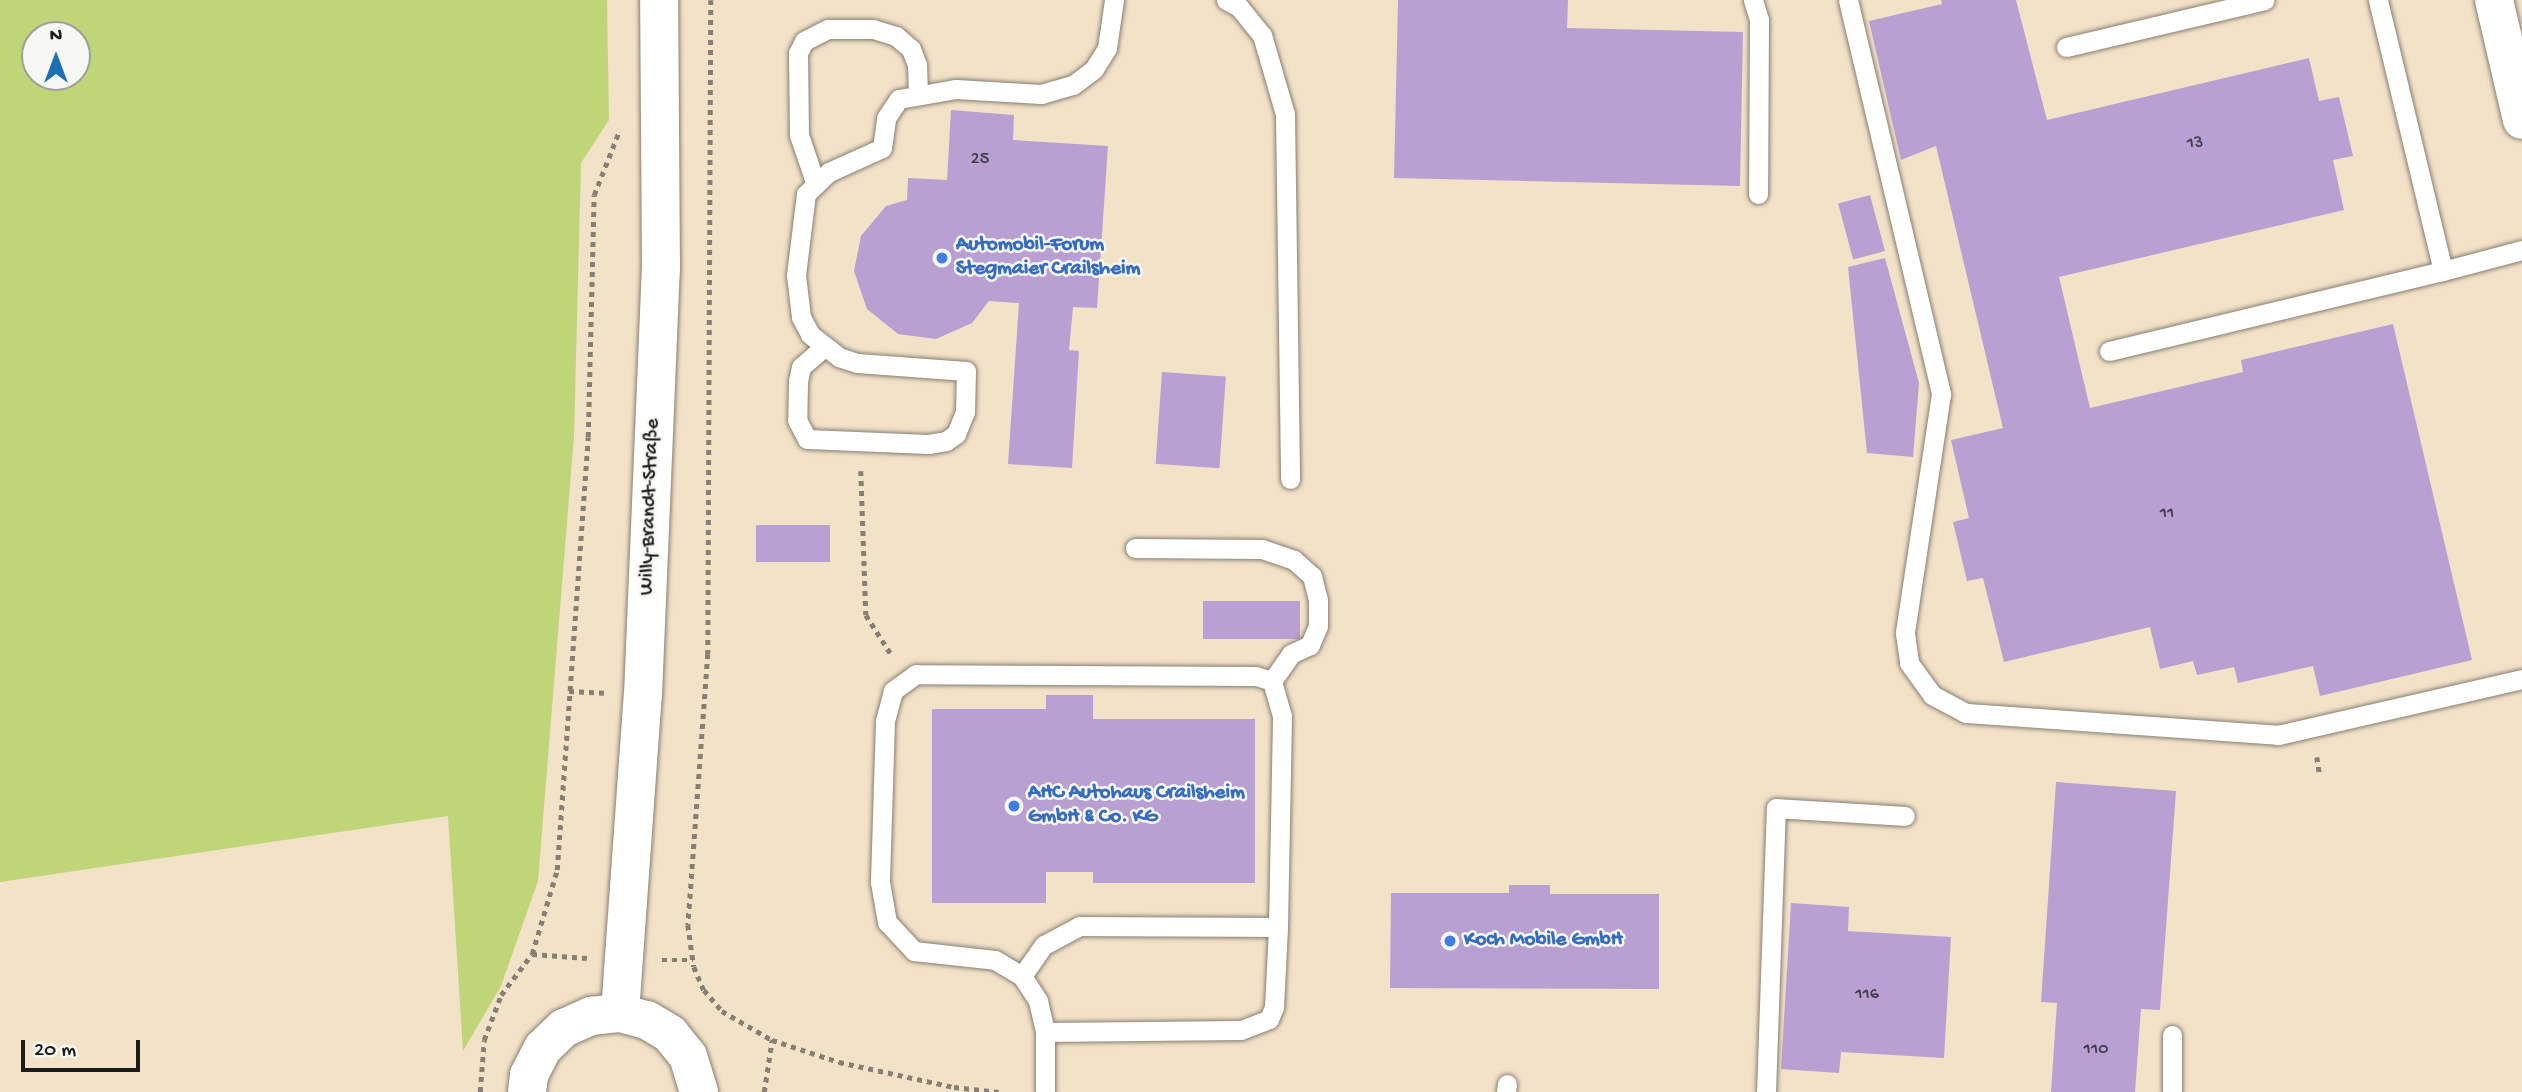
<!DOCTYPE html>
<html>
<head>
<meta charset="utf-8">
<style>
	body { margin:0 }
	#map { position:relative; width:2522px; height:1092px; overflow:hidden; background:#f2e2c8; font-family:"Gochi Hand",sans-serif }
	div>[style] { position:absolute }
	[style*='--x'] { left:calc(var(--x)*1px); top:calc(var(--y)*1px); width:calc(var(--w)*1px); rotate:calc(var(--a)*1deg) }
	.green>* { inset:0; background:#c0d578 }
	.building>* { inset:0; background:#b9a0d2; transform-origin:0 0 }
	.path>* { height:4.5px; margin-top:-2.25px; transform-origin:0; background:repeating-linear-gradient(90deg,#877f72 0 5px,transparent 0 10px) }
	.roads { filter:drop-shadow(0 0 2px #877f72) drop-shadow(0 0 2px #877f72) }
	.lane>* { height:19px; margin:-9.5px; padding:0 9.5px; transform-origin:9.5px; border-radius:9.5px; background:#fff }
	.street>* { height:38px; margin:-19px; padding:0 19px; transform-origin:19px; border-radius:19px; background:#fff }
	.secondary>* { height:38px; margin:-19px; padding:0 19px; transform-origin:19px; border-radius:19px; background:#fff }
	.dots>* { width:19px; height:19px; translate:-50% -50%; box-sizing:border-box; border:4px solid #f6f6f2; border-radius:50% }
	span { translate:-50% -50%; white-space:nowrap; text-align:center; line-height:1.15; -webkit-text-stroke:5px #f6f6f2; paint-order:stroke }
	.number-label { font-size:18px; color:#433d4a }
	.number-label span { -webkit-text-stroke-width:0 }
	.shop-label { font-size:21px; color:#366cbe; font-weight:700 }
	.left { translate:0 -50%; text-align:left }
	.street-label { font-size:21px; color:#1c1c1c }
	.north { position:absolute; left:21px; top:21px; width:70px; height:70px; box-sizing:border-box; background:#f6f6f2; border:2px solid #9f9f9c; border-radius:50%; rotate:0deg; font-size:19px; font-weight:700; line-height:28px; text-align:center; color:#1c1c1c }
	.north::after { content:''; display:block; margin:auto; width:24px; height:32px; background:#1f6fb2; clip-path:polygon(50% 0,100% 100%,50% 72%,0 100%) }
	.scale { position:absolute; left:21px; top:1040px; width:119px; height:32px; box-sizing:border-box; border:4px solid #1c1c1c; border-top:0; padding-left:9px; font-size:21px; line-height:24px; white-space:nowrap; color:#1c1c1c; -webkit-text-stroke:5px #f6f6f2; paint-order:stroke }
</style>
</head>
<body>
<div id="map">
	<div class="green">
		<div style="clip-path:polygon(evenodd,0 0,607px 0,609px 120px,581px 163px,574px 436px,538px 881px,501px 986px,463px 1051px,448px 816px,0 882px,0 0,35px 35px,77px 35px,77px 77px,35px 77px,35px 35px)"></div>
	</div>
	<div class="building">
		<div style="clip-path:polygon(1398px 0,1568px 0,1567px 28px,1743px 32px,1740px 186px,1394px 178px)"></div>
		<div style="clip-path:polygon(1941px 0,2016px 0,2047px 120px,2309px 58px,2319px 101px,2339px 97px,2353px 156px,2333px 160px,2344px 210px,2059px 277px,2090px 408px,2243px 372px,2241px 360px,2393px 324px,2472px 660px,2320px 696px,2313px 666px,2238px 683px,2234px 667px,2197px 675px,2193px 661px,2160px 669px,2150px 627px,2004px 662px,1983px 578px,1967px 581px,1953px 522px,1969px 518px,1951px 440px,2003px 428px,1936px 146px,1901px 160px,1869px 21px,1942px 4px)"></div>
		<div style="clip-path:polygon(951px 110px,1014px 115px,1013px 140px,1108px 146px,1097px 308px,1073px 307px,1069px 350px,1079px 351px,1072px 468px,1008px 464px,1019px 303px,989px 301px,972px 323px,936px 339px,898px 334px,867px 309px,854px 271px,861px 236px,886px 206px,907px 200px,908px 178px,947px 180px)"></div>
		<div style="left:1870px;top:195px;width:58px;height:33px;rotate:75deg"></div>
		<div style="clip-path:polygon(1885px 258px,1919px 383px,1913px 457px,1867px 453px,1848px 267px)"></div>
		<div style="left:1162px;top:372px;width:64px;height:92px;rotate:4deg"></div>
		<div style="left:756px;top:525px;width:74px;height:37px"></div>
		<div style="left:1203px;top:601px;width:97px;height:38px"></div>
		<div style="clip-path:polygon(1046px 695px,1093px 695px,1093px 719px,1255px 719px,1255px 883px,1093px 883px,1093px 872px,1046px 872px,1046px 903px,932px 903px,932px 709px,1046px 709px)"></div>
		<div style="clip-path:polygon(2056px 782px,2176px 791px,2160px 1010px,2141px 1009px,2135px 1092px,2051px 1092px,2057px 1003px,2041px 1002px)"></div>
		<div style="clip-path:polygon(1509px 885px,1550px 885px,1550px 894px,1659px 894px,1659px 989px,1390px 988px,1391px 893px,1509px 893px)"></div>
		<div style="clip-path:polygon(1791px 903px,1849px 907px,1848px 931px,1951px 937px,1944px 1058px,1841px 1052px,1839px 1073px,1781px 1069px)"></div>
	</div>
	<div class="path">
		<div style="--x:711;--y:0;--w:654;--a:90.26"></div>
		<div style="--x:708;--y:654;--w:272;--a:94.2"></div>
		<div style="--x:688;--y:925;--w:42;--a:81.9"></div>
		<div style="--x:694;--y:967;--w:25;--a:67"></div>
		<div style="--x:704;--y:990;--w:28;--a:49"></div>
		<div style="--x:722;--y:1011;--w:58;--a:30.1"></div>
		<div style="--x:772;--y:1040;--w:71;--a:18.2"></div>
		<div style="--x:839;--y:1062;--w:118;--a:12.3"></div>
		<div style="--x:954;--y:1087;--w:45;--a:6.3"></div>
		<div style="--x:861;--y:471;--w:144;--a:88"></div>
		<div style="--x:866;--y:615;--w:46;--a:57.3"></div>
		<div style="--x:569;--y:691;--w:35;--a:3"></div>
		<div style="--x:2317;--y:757;--w:19;--a:81"></div>
		<div style="--x:532;--y:954;--w:55;--a:4.2"></div>
		<div style="--x:662;--y:960;--w:31;--a:0"></div>
		<div style="--x:480;--y:1092;--w:52;--a:-85.6"></div>
		<div style="--x:484;--y:1040;--w:48;--a:-69.3"></div>
		<div style="--x:501;--y:995;--w:51;--a:-52.9"></div>
		<div style="--x:532;--y:954;--w:88;--a:-73.4"></div>
		<div style="--x:557;--y:870;--w:434;--a:-85.9"></div>
		<div style="--x:588;--y:437;--w:242;--a:-88.6"></div>
		<div style="--x:594;--y:195;--w:66;--a:-68.5"></div>
		<div style="--x:764;--y:1092;--w:53;--a:-81.3"></div>
	</div>
	<div class="roads">
		<div class="lane">
			<div style="--x:1226;--y:0;--w:15;--a:28"></div>
			<div style="--x:1239;--y:7;--w:36;--a:51"></div>
			<div style="--x:1262;--y:35;--w:82;--a:73.8"></div>
			<div style="--x:1285;--y:114;--w:365;--a:89.2"></div>
			<div style="--x:1753;--y:0;--w:21;--a:73"></div>
			<div style="--x:1759;--y:20;--w:174;--a:90.3"></div>
			<div style="--x:1848;--y:0;--w:405;--a:76.7"></div>
			<div style="--x:1941;--y:394;--w:242;--a:98.6"></div>
			<div style="--x:1905;--y:633;--w:30;--a:82"></div>
			<div style="--x:1909;--y:663;--w:39;--a:54"></div>
			<div style="--x:1932;--y:695;--w:38;--a:28"></div>
			<div style="--x:1966;--y:713;--w:313;--a:4"></div>
			<div style="--x:2278;--y:735;--w:250;--a:-12.9"></div>
			<div style="--x:2066;--y:47;--w:204;--a:-13.3"></div>
			<div style="--x:815;--y:182;--w:50;--a:-108.8"></div>
			<div style="--x:799;--y:135;--w:82;--a:-90.7"></div>
			<div style="--x:798;--y:53;--w:13;--a:-63"></div>
			<div style="--x:804;--y:41;--w:27;--a:-27"></div>
			<div style="--x:828;--y:29;--w:45;--a:0"></div>
			<div style="--x:873;--y:29;--w:24;--a:17"></div>
			<div style="--x:896;--y:36;--w:20;--a:41"></div>
			<div style="--x:911;--y:49;--w:17;--a:69"></div>
			<div style="--x:917;--y:65;--w:29;--a:88"></div>
			<div style="--x:2443;--y:271;--w:82;--a:-14.9"></div>
			<div style="--x:824;--y:347;--w:30;--a:139"></div>
			<div style="--x:801;--y:367;--w:14;--a:102"></div>
			<div style="--x:798;--y:381;--w:39;--a:91"></div>
			<div style="--x:797;--y:420;--w:21;--a:62"></div>
			<div style="--x:807;--y:439;--w:121;--a:2.4"></div>
			<div style="--x:928;--y:444;--w:18;--a:-9"></div>
			<div style="--x:946;--y:441;--w:12;--a:-35"></div>
			<div style="--x:956;--y:434;--w:24;--a:-68"></div>
			<div style="--x:965;--y:412;--w:41;--a:-88.6"></div>
			<div style="--x:966;--y:371;--w:109;--a:-175.8"></div>
			<div style="--x:857;--y:363;--w:19;--a:-162"></div>
			<div style="--x:839;--y:357;--w:37;--a:-142"></div>
			<div style="--x:810;--y:334;--w:19;--a:-118"></div>
			<div style="--x:801;--y:317;--w:42;--a:-96.8"></div>
			<div style="--x:796;--y:275;--w:82;--a:-83"></div>
			<div style="--x:806;--y:194;--w:32;--a:-44"></div>
			<div style="--x:829;--y:172;--w:58;--a:-24.4"></div>
			<div style="--x:882;--y:148;--w:30;--a:-82"></div>
			<div style="--x:886;--y:118;--w:23;--a:-56"></div>
			<div style="--x:899;--y:99;--w:58;--a:-10"></div>
			<div style="--x:956;--y:89;--w:85;--a:3.4"></div>
			<div style="--x:1041;--y:94;--w:33;--a:-16"></div>
			<div style="--x:1073;--y:85;--w:26;--a:-37"></div>
			<div style="--x:1094;--y:69;--w:25;--a:-58"></div>
			<div style="--x:1107;--y:48;--w:49;--a:-81.7"></div>
			<div style="--x:2109;--y:351;--w:343;--a:-13.5"></div>
			<div style="--x:2443;--y:271;--w:279;--a:-103.5"></div>
			<div style="--x:1135;--y:548;--w:127;--a:0.5"></div>
			<div style="--x:1262;--y:549;--w:34;--a:19"></div>
			<div style="--x:1294;--y:560;--w:24;--a:42"></div>
			<div style="--x:1312;--y:576;--w:25;--a:76"></div>
			<div style="--x:1318;--y:600;--w:26;--a:90"></div>
			<div style="--x:1318;--y:626;--w:21;--a:113"></div>
			<div style="--x:1310;--y:645;--w:21;--a:155"></div>
			<div style="--x:1291;--y:654;--w:33;--a:125"></div>
			<div style="--x:1022;--y:976;--w:38;--a:-55"></div>
			<div style="--x:1044;--y:945;--w:40;--a:-28"></div>
			<div style="--x:1079;--y:926;--w:199;--a:0.3"></div>
			<div style="--x:1045;--y:1032;--w:196;--a:-0.6"></div>
			<div style="--x:1241;--y:1030;--w:30;--a:-21"></div>
			<div style="--x:1269;--y:1019;--w:13;--a:-67"></div>
			<div style="--x:1274;--y:1007;--w:80;--a:-87.1"></div>
			<div style="--x:1278;--y:927;--w:211;--a:-88.9"></div>
			<div style="--x:1282;--y:716;--w:36;--a:-106"></div>
			<div style="--x:1272;--y:681;--w:17;--a:-163"></div>
			<div style="--x:1256;--y:676;--w:340;--a:-179.7"></div>
			<div style="--x:916;--y:674;--w:29;--a:144"></div>
			<div style="--x:893;--y:691;--w:31;--a:105"></div>
			<div style="--x:885;--y:721;--w:161;--a:91.8"></div>
			<div style="--x:880;--y:882;--w:41;--a:80.1"></div>
			<div style="--x:887;--y:922;--w:40;--a:47"></div>
			<div style="--x:914;--y:951;--w:81;--a:6.3"></div>
			<div style="--x:995;--y:960;--w:31;--a:31"></div>
			<div style="--x:1022;--y:976;--w:30;--a:57"></div>
			<div style="--x:1038;--y:1001;--w:32;--a:77"></div>
			<div style="--x:1045;--y:1032;--w:60;--a:90"></div>
			<div style="--x:2172;--y:1035;--w:57;--a:90"></div>
			<div style="--x:1506;--y:1092;--w:8;--a:-83"></div>
			<div style="--x:1766;--y:1092;--w:284;--a:-88"></div>
			<div style="--x:1776;--y:808;--w:129;--a:3.5"></div>
		</div>
		<div class="street">
			<div style="--x:2494;--y:0;--w:123;--a:76.9"></div>
		</div>
		<div class="secondary">
			<div style="--x:620;--y:1013;--w:319;--a:-85.9"></div>
			<div style="--x:643;--y:695;--w:426;--a:-87.6"></div>
			<div style="--x:661;--y:269;--w:269;--a:-90.4"></div>
			<div style="--x:527;--y:1092;--w:17;--a:-83"></div>
			<div style="--x:529;--y:1075;--w:30;--a:-63"></div>
			<div style="--x:543;--y:1048;--w:29;--a:-44"></div>
			<div style="--x:564;--y:1028;--w:30;--a:-24"></div>
			<div style="--x:591;--y:1016;--w:29;--a:-6"></div>
			<div style="--x:620;--y:1013;--w:28;--a:15"></div>
			<div style="--x:647;--y:1020;--w:27;--a:31"></div>
			<div style="--x:670;--y:1034;--w:28;--a:51"></div>
			<div style="--x:688;--y:1056;--w:38;--a:73"></div>
		</div>
	</div>
	<div class="dots">
		<div style="left:942px;top:258px;background:#3f7fe0"></div>
		<div style="left:1014px;top:806px;background:#3f7fe0"></div>
		<div style="left:1450px;top:941px;background:#3f7fe0"></div>
	</div>
	<div class="number-label">
		<span style="left:2195px;top:144px">13</span>
		<span style="left:980px;top:160px">25</span>
		<span style="left:2167px;top:514px">11</span>
		<span style="left:1867px;top:995px">116</span>
		<span style="left:2096px;top:1050px">110</span>
	</div>
	<div class="shop-label">
		<span class="left" style="left:956px;top:258px">Automobil-Forum<br>Stegmaier Crailsheim</span>
		<span class="left" style="left:1028px;top:806px">AHC Autohaus Crailsheim<br>GmbH &amp; Co. KG</span>
		<span class="left" style="left:1464px;top:941px">Koch Mobile GmbH</span>
	</div>
	<div class="street-label">
		<span style="left:651px;top:507px;rotate:-88deg">Willy-Brandt-Straße</span>
	</div>
	<div class="north">N</div>
	<div class="scale">20 m</div>
</div>
</body>
</html>
